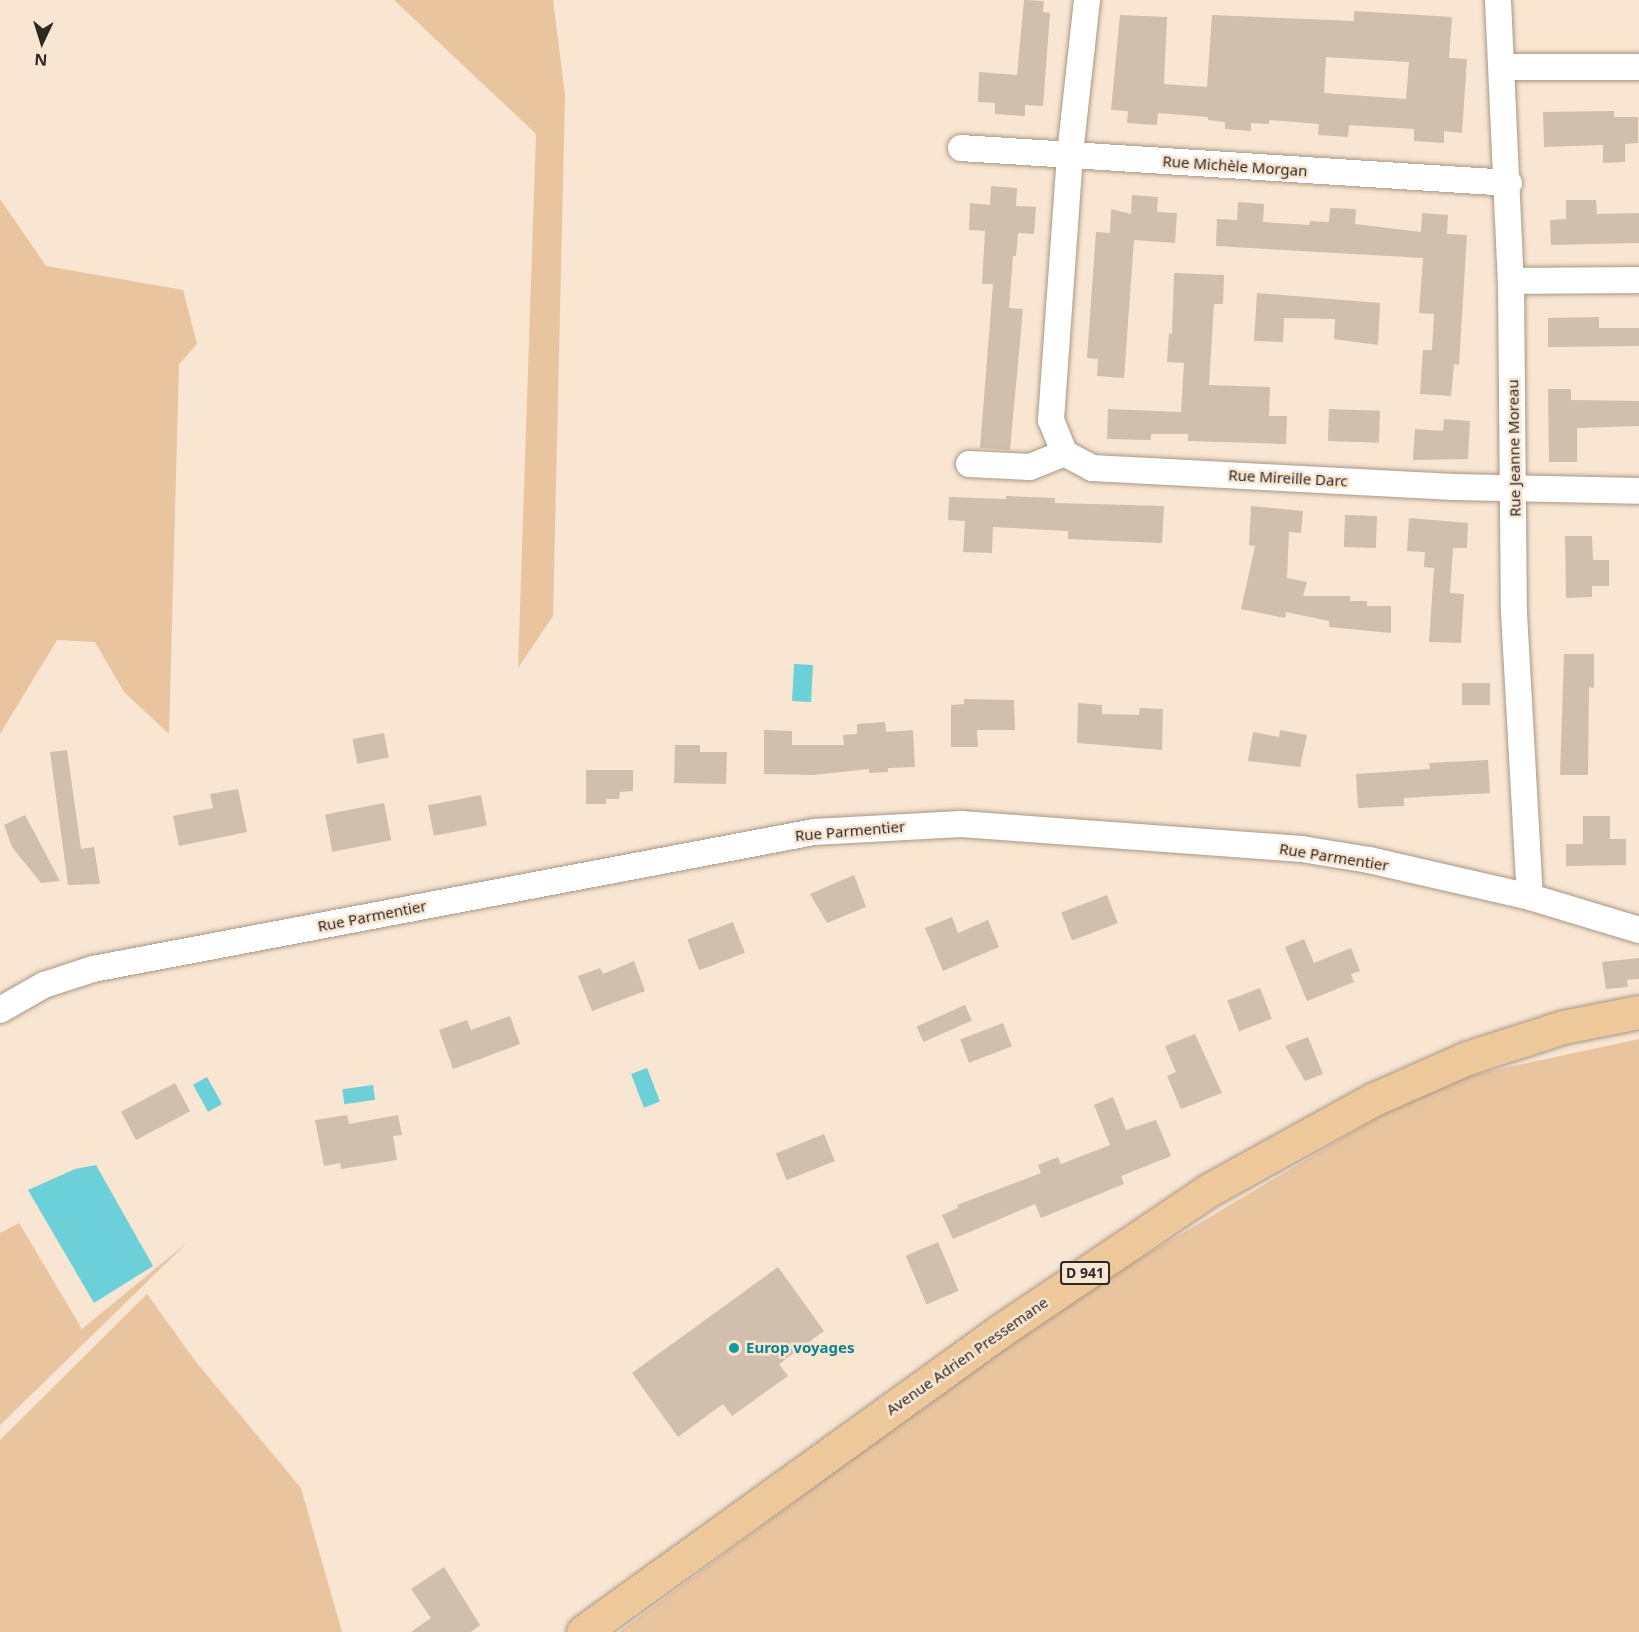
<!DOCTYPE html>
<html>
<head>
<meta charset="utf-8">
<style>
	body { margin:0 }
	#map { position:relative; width:1639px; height:1632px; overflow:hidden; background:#f8e5d2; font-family:"Noto Sans",sans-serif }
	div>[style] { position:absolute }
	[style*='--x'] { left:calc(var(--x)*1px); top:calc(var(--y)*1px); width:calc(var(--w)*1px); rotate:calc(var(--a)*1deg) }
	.green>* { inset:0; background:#e9c59f }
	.water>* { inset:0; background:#6bd0d7; transform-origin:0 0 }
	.building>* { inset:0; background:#d0bfac; transform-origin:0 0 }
	.roads { filter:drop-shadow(0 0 2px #a89785) drop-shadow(0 0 2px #a89785) }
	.minor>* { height:26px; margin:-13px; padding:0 13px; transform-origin:13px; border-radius:13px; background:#fff }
	.major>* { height:33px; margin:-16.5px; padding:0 16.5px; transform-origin:16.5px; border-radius:16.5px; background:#ecc89a }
	.dots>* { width:16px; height:16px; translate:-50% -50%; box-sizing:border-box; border:3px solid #f8e5d2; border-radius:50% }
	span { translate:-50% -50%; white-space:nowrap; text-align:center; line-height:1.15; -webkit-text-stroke:5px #f8e5d2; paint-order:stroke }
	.shield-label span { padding:2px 4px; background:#f8e5d2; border:2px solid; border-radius:4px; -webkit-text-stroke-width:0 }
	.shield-label { font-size:14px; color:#2f2821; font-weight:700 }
	.street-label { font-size:15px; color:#2f2821 }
	.culture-label { font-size:15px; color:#0d838f; font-weight:700 }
	.left { translate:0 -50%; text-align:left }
	.north { position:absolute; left:12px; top:12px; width:60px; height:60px; -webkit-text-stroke:4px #f8e5d2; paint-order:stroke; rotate:184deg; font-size:16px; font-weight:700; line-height:24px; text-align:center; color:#2f2821 }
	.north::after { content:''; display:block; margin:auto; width:21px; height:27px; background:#2f2821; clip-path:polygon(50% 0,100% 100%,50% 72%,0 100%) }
</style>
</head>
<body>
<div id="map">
	<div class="green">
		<div style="clip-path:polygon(394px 0,553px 0,565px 95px,553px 616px,518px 668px,536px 134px)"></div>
		<div style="clip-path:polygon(0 199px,46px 266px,183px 290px,197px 344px,179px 364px,169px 734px,124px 692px,95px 642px,57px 640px,0 734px)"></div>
		<div style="clip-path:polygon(1639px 1039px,1639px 1632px,619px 1632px,1055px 1309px,1378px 1117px,1453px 1079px)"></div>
		<div style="clip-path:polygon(19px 1223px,82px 1329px,189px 1241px,0 1425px,0 1233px)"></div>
		<div style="clip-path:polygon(147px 1294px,196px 1362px,301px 1488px,342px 1632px,0 1632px,0 1440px)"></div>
	</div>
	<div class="water">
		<div style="left:794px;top:664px;width:19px;height:37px;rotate:3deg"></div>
		<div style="left:647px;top:1068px;width:36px;height:17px;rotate:69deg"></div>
		<div style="left:207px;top:1077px;width:31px;height:16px;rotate:61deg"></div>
		<div style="left:373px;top:1085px;width:15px;height:31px;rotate:82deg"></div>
		<div style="clip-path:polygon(96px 1165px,153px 1266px,94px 1303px,28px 1190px,75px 1169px)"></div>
	</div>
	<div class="building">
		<div style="clip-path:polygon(1024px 0,1044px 1px,1043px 12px,1050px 13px,1043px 106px,1025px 105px,1025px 116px,995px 114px,995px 103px,978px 102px,979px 72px,1017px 75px)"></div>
		<div style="clip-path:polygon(evenodd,1354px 11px,1452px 17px,1449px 58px,1467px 59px,1462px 133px,1444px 131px,1444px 143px,1414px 141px,1414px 129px,1349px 125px,1348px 137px,1318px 135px,1319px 124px,1269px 120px,1269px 124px,1251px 123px,1251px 131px,1225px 129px,1225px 122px,1208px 120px,1208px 117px,1158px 113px,1157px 125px,1127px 123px,1128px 111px,1111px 110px,1120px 15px,1167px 17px,1164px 84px,1207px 87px,1212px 15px,1354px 21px,1354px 11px,1326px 57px,1409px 62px,1406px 99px,1324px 93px,1326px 57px)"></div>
		<div style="clip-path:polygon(1614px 111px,1614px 117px,1638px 117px,1638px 143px,1625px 144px,1625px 162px,1603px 163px,1603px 145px,1544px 147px,1543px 112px)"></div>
		<div style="clip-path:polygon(991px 186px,1017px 188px,1016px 206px,1036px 207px,1034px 234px,1018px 233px,1016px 256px,1013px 256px,1009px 308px,1023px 309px,1010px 450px,980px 448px,993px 284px,982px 284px,985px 231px,969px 230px,970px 203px,990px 205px)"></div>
		<div style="clip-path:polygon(1132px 195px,1158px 197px,1157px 212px,1177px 213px,1175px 243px,1134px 240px,1124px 378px,1097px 376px,1098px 359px,1087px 358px,1096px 232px,1110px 233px,1111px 209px,1131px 214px)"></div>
		<div style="clip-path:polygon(1566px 200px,1596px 200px,1597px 214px,1639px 213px,1639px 243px,1551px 245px,1550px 220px,1566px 219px)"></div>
		<div style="clip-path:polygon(1238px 202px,1264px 204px,1263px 222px,1309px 225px,1310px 221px,1329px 222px,1330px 208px,1356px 209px,1355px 224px,1421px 232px,1422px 213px,1448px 215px,1447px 234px,1467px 235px,1459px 365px,1454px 364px,1451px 396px,1420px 394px,1423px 350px,1432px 350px,1434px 314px,1419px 313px,1423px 258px,1216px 246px,1217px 219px,1237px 220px)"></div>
		<div style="clip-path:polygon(1174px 273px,1224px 275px,1223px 304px,1214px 304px,1209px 385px,1270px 387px,1269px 416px,1287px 416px,1286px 444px,1188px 441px,1188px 434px,1151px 434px,1151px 440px,1107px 439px,1108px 409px,1181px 412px,1184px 363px,1167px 362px,1169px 333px,1172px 334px)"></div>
		<div style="clip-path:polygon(1257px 293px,1380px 303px,1378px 345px,1334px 339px,1335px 319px,1284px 318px,1283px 342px,1254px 341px)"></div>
		<div style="clip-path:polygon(1599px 317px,1599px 328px,1639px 328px,1639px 346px,1548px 347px,1548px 318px)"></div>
		<div style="clip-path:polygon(1548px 389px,1571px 389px,1571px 400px,1639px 401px,1639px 426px,1577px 428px,1577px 462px,1549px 462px)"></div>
		<div style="left:1329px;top:409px;width:51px;height:32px;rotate:2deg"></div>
		<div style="clip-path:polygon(1444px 419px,1470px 421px,1468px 459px,1413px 460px,1415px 429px,1443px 431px)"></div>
		<div style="clip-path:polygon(1006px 496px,1055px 498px,1055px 503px,1164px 506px,1162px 543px,1068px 539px,1068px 531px,993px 527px,992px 553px,963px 552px,965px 521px,948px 520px,949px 497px,1006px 499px)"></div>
		<div style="clip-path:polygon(1251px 506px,1303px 511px,1301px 533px,1289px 532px,1287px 578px,1307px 582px,1303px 596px,1350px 596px,1350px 601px,1367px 601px,1367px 606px,1391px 606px,1391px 633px,1329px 627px,1329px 621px,1286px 612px,1285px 618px,1241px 609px,1255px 546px,1249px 545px)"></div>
		<div style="left:1345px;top:515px;width:32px;height:32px;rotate:2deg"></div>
		<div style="clip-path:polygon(1409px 518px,1468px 523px,1467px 548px,1453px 548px,1450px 593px,1464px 594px,1461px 643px,1429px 642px,1434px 568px,1424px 567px,1425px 552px,1407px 551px)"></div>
		<div style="clip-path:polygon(1565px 536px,1592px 536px,1593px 560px,1609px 560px,1609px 586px,1592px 586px,1592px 597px,1566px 598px)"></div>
		<div style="clip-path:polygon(1564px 654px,1594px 654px,1594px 688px,1589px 687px,1588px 775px,1560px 775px)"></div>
		<div style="left:1490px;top:683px;width:22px;height:28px;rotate:90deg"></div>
		<div style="clip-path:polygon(964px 699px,1014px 700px,1015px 730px,977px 730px,978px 747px,951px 747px,951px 705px,964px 704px)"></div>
		<div style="clip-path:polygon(1078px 703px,1102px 705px,1102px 714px,1139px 715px,1140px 708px,1163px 709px,1162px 750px,1077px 743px)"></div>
		<div style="clip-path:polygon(885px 722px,886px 732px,913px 730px,915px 767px,888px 768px,888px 772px,869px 773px,869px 769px,813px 775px,764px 774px,764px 730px,792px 731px,792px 745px,844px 745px,843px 735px,857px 734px,857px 724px)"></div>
		<div style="clip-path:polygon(1280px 730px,1307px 735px,1300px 767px,1248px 761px,1253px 732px,1279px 737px)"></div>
		<div style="left:384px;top:733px;width:25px;height:32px;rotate:79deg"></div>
		<div style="clip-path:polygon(675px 745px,700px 745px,700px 752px,727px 752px,726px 784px,674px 783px)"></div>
		<div style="clip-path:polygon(67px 750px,81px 849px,94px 847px,100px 884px,68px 885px,50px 752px)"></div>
		<div style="clip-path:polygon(1488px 760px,1490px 793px,1404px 798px,1404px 806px,1358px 808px,1356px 774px,1430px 769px,1429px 763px)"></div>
		<div style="clip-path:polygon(586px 770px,633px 770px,633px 791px,620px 792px,619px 799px,606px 799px,606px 804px,586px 804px)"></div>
		<div style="clip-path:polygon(238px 789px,247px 832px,179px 846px,173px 816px,213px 808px,210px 794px)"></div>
		<div style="left:481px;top:795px;width:31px;height:54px;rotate:79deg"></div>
		<div style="left:384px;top:803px;width:38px;height:60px;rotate:79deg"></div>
		<div style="clip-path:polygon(25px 815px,60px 881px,41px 883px,12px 847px,4px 825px)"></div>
		<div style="clip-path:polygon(1583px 816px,1610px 816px,1610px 839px,1626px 839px,1626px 865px,1566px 866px,1566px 844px,1583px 844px)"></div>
		<div style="clip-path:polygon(854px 875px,866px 907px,827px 923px,810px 894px)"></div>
		<div style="left:1107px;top:895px;width:30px;height:49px;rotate:69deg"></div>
		<div style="clip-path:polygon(952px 917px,958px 933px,988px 920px,999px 947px,943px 971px,925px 928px)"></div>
		<div style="left:733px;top:922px;width:33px;height:49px;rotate:69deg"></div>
		<div style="clip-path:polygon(1304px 939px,1314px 963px,1351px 948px,1360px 971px,1351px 974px,1354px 982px,1307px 1001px,1285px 947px)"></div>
		<div style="clip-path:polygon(1639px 958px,1639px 979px,1627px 980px,1628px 987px,1606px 989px,1602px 962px)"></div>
		<div style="clip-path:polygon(634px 961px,645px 991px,592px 1011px,578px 976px,600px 968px,603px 974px)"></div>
		<div style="left:1260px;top:988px;width:33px;height:35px;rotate:69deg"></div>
		<div style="left:965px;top:1005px;width:17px;height:53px;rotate:66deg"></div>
		<div style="clip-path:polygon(510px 1016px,520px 1044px,453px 1069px,439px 1030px,467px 1020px,471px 1030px)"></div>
		<div style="left:1003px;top:1023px;width:25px;height:46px;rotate:69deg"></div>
		<div style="clip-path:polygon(1195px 1034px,1222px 1093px,1181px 1109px,1167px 1076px,1176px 1072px,1165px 1046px)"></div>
		<div style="clip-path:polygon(1308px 1037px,1323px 1074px,1305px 1081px,1285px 1046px)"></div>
		<div style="left:175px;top:1083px;width:32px;height:61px;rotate:62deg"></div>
		<div style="clip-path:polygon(1113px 1097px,1126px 1130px,1156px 1120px,1171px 1156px,1121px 1176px,1124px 1184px,1041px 1218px,1035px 1204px,953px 1239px,942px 1215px,958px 1208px,957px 1205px,1041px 1173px,1038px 1165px,1058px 1157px,1061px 1164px,1110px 1145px,1094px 1105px)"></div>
		<div style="clip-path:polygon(347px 1115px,349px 1124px,398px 1115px,402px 1135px,393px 1136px,397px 1160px,341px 1169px,340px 1163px,324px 1166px,315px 1120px)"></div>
		<div style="left:824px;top:1134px;width:29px;height:52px;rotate:68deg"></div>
		<div style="left:938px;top:1242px;width:53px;height:35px;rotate:67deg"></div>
		<div style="clip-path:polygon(778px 1267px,824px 1331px,779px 1364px,788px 1376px,732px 1416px,723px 1404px,678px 1437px,632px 1373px)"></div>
		<div style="clip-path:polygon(444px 1567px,480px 1625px,471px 1632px,411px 1632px,431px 1618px,411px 1589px)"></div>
	</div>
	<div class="roads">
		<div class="minor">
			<div style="--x:1087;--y:0;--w:156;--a:96.3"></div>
			<div style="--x:1070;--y:155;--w:266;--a:94.1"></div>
			<div style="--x:1051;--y:420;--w:35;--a:68"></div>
			<div style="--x:1064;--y:453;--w:32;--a:28"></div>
			<div style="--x:1092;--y:468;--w:362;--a:3"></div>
			<div style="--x:1454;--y:487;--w:185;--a:1.2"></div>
			<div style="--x:1498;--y:0;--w:281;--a:87.4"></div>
			<div style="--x:1511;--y:281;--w:332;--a:89.5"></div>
			<div style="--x:1514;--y:613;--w:284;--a:86.8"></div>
			<div style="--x:1503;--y:67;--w:136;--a:0"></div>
			<div style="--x:961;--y:148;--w:549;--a:3.65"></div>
			<div style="--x:1511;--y:281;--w:128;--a:-0.4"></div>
			<div style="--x:969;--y:464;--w:61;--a:2.8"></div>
			<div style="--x:1030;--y:467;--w:37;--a:-22"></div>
			<div style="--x:0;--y:1010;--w:51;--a:-29.6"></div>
			<div style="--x:44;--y:985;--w:52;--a:-18.1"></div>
			<div style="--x:93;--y:969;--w:734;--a:-10.76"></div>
			<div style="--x:814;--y:832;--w:147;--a:-3.1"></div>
			<div style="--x:961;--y:824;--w:342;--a:4.2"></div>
			<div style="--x:1302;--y:849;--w:68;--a:9.3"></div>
			<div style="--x:1369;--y:860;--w:165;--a:12.9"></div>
			<div style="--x:1530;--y:897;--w:114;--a:16.8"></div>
		</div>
		<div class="major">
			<div style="--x:583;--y:1632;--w:514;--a:-35.82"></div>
			<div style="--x:1000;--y:1331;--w:252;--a:-34"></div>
			<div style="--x:1209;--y:1190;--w:188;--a:-28.9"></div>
			<div style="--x:1374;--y:1099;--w:102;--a:-23.8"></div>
			<div style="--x:1467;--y:1058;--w:101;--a:-17.9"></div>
			<div style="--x:1563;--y:1027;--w:77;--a:-11.2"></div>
		</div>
	</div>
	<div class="dots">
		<div style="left:734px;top:1348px;background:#0f9aa8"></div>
	</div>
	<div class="shield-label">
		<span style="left:1085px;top:1273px">D 941</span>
	</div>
	<div class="street-label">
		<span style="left:1235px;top:166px;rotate:4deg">Rue Michèle Morgan</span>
		<span style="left:1514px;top:448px;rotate:-91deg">Rue Jeanne Moreau</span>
		<span style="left:1288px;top:478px;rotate:3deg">Rue Mireille Darc</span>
		<span style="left:850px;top:831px;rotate:-5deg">Rue Parmentier</span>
		<span style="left:1334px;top:857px;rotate:9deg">Rue Parmentier</span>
		<span style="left:372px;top:916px;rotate:-11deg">Rue Parmentier</span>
		<span style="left:967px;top:1356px;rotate:-35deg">Avenue Adrien Pressemane</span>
	</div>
	<div class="culture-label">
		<span class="left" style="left:746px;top:1348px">Europ voyages</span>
	</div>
	<div class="north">N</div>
</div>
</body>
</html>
